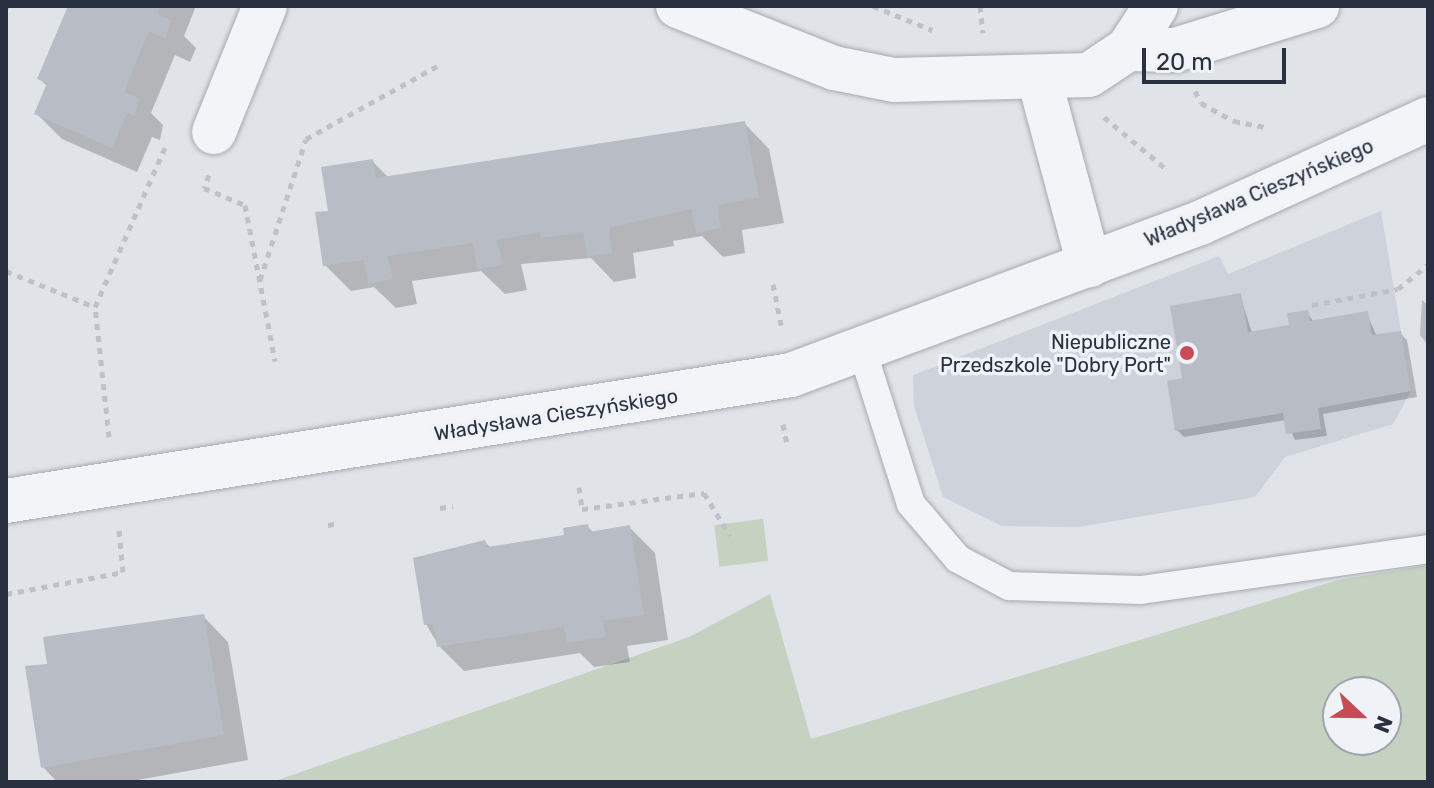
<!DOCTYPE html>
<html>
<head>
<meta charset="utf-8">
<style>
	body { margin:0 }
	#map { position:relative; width:1434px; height:788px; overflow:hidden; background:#e0e3e8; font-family:Rubik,sans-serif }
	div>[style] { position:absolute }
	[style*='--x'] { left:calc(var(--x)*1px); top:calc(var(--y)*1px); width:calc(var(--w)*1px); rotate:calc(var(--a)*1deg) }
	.built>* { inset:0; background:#ced2da }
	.green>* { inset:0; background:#c5d2c1; transform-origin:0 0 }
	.shadow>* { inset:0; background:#0003 }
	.building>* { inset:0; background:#b7bcc5 }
	.path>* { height:5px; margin-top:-2.5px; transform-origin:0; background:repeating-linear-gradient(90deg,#bec1c7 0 6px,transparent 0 12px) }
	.roads { filter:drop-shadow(0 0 2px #a5aab2) drop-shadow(0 0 2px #a5aab2) }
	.lane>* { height:28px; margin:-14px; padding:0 14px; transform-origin:14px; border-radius:14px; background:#f2f4f7 }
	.street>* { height:44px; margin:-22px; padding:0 22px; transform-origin:22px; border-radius:22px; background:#f2f4f7 }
	.dots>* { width:22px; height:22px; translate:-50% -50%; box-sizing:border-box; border:4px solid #eff2f6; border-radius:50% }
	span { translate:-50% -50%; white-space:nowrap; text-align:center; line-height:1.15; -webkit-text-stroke:7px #eff2f6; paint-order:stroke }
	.street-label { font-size:20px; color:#29303f }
	.poi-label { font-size:20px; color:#29303f }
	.right { translate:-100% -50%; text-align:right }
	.frame { position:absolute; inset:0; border:8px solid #29303f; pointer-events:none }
	.north { position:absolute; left:1322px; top:676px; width:80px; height:80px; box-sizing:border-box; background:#eff2f6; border:2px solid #a0a4ad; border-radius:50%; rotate:112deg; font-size:22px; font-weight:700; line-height:32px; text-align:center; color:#29303f }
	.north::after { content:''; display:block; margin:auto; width:28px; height:36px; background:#c74b57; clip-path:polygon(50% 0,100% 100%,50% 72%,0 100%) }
	.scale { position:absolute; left:1142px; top:48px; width:144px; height:36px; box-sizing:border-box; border:4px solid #29303f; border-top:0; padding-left:10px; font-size:24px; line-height:28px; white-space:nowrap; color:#29303f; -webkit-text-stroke:6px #eff2f6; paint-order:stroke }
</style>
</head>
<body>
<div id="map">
	<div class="built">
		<div style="clip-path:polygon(1381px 211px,1411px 391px,1393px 424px,1285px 457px,1255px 497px,1079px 527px,1002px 526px,943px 497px,914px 406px,913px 375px,1219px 256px,1228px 274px)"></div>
	</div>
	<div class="green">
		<div style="left:763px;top:519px;width:42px;height:49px;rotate:83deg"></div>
		<div style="clip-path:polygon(evenodd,1428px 565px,1428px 782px,272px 782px,689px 637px,770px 594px,811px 739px,1338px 580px,1428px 565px,1338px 692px,1386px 692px,1386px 740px,1338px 740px,1338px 692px)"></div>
	</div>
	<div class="shadow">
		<div style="clip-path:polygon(70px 6px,196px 6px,184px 36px,196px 48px,190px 62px,175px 55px,151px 113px,163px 125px,160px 140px,152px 137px,137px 172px,62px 139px,37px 114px,48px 87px,40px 79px)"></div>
		<div style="clip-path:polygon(744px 123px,769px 149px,784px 223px,742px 230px,745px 253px,723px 257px,702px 236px,673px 241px,674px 246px,633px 253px,636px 278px,614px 282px,591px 258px,521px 264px,527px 290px,505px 294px,481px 271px,412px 281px,417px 304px,396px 308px,374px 287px,351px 291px,325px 265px,330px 212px,372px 161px,389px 178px)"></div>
		<div style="clip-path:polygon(1240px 295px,1252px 333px,1292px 327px,1307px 312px,1314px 323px,1367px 314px,1377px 337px,1400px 333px,1407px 340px,1417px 397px,1323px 414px,1327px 436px,1295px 440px,1286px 420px,1184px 437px,1177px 430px,1184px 379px)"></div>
		<div style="clip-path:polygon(587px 526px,594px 533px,629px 527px,655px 553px,668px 640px,627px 646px,630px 662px,594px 667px,580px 653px,464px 671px,439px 646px,426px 624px,485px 542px,491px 548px,567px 537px)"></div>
		<div style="clip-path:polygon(203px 616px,228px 642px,248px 760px,127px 782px,57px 782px,43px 767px,49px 665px)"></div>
	</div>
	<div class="building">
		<div style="clip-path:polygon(68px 6px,160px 6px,157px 14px,172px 21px,165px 38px,149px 31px,124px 92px,139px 98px,135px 116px,127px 113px,112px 148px,34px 114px,47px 83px,37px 79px)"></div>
		<div style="clip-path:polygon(745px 121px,759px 198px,717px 205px,721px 228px,696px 233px,691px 209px,609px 228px,612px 253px,587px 257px,583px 232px,541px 238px,540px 232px,497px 240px,503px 265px,477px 269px,473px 243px,388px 256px,393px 279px,368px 284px,364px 260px,323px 266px,315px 212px,328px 211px,321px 167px,373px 159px,376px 178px)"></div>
		<div style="clip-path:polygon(1241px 293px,1248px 332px,1289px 325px,1287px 313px,1308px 310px,1310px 321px,1368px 311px,1372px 335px,1401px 331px,1411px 391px,1318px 408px,1321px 429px,1286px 434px,1283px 413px,1175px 431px,1167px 381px,1182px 378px,1170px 306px)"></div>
		<div style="clip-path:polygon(1422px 300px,1428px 305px,1428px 345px,1420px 335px)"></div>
		<div style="clip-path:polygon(588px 524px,589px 532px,630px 525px,644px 615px,603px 621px,606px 637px,567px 643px,564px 627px,437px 647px,433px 624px,424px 625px,413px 558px,485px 540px,487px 547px,564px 535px,563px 528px)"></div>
		<div style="clip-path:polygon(204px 614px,224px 735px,41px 768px,25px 666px,47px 664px,43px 637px)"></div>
	</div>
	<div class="path">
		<div style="--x:873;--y:6;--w:64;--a:22.1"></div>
		<div style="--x:980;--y:6;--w:27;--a:84"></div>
		<div style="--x:6;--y:8;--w:2;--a:-63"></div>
		<div style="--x:1195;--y:91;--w:13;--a:63"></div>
		<div style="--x:1201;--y:103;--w:38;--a:29"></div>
		<div style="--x:1234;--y:121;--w:33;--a:11"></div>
		<div style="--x:1104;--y:117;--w:80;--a:39.9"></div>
		<div style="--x:209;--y:175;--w:14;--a:111"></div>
		<div style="--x:204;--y:188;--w:44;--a:22.5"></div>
		<div style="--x:245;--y:205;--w:159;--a:79.1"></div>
		<div style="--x:6;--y:271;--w:96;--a:22"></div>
		<div style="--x:260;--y:280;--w:148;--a:-71.9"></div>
		<div style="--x:306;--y:139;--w:152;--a:-29.1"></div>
		<div style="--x:773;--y:284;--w:47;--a:78.9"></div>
		<div style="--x:1312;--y:305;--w:87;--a:-10.5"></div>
		<div style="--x:1398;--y:289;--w:38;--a:-39"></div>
		<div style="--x:783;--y:424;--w:21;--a:79"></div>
		<div style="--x:109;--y:437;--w:131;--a:-96.1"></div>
		<div style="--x:95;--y:307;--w:179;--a:-66.3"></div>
		<div style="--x:579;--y:487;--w:22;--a:82"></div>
		<div style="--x:582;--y:509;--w:123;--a:-7.5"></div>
		<div style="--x:704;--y:493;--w:50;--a:58.8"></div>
		<div style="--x:440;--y:508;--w:13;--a:-9"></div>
		<div style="--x:328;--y:525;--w:10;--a:-11"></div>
		<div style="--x:6;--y:594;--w:119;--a:-10.6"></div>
		<div style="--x:123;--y:572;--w:42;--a:-95.4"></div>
	</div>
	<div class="roads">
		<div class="lane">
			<div style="--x:863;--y:353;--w:158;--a:72.4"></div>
			<div style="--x:911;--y:504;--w:72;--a:49.5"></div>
			<div style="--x:958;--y:559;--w:58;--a:27.9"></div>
			<div style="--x:1009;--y:586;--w:132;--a:1.7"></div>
			<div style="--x:1141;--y:590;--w:290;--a:-8.1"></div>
		</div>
		<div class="street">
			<div style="--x:678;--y:6;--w:168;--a:21.7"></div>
			<div style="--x:834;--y:68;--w:61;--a:11.3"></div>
			<div style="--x:894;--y:80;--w:195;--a:-1.5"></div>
			<div style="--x:1089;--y:75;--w:47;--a:-33.7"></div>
			<div style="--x:1128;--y:49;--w:51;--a:-56.9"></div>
			<div style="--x:1128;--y:49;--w:47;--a:1.2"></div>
			<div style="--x:1175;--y:50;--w:149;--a:-17.2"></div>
			<div style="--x:1039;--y:78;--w:194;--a:75"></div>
			<div style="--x:214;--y:132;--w:136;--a:-68"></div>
			<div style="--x:6;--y:501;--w:795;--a:-9.12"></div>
			<div style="--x:791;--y:375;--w:436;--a:-20.4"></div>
			<div style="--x:1200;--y:223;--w:251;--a:-24.5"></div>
		</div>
	</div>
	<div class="dots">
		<div style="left:1187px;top:353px;background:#c74b57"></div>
	</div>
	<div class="street-label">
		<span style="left:1259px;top:193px;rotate:-23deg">Władysława Cieszyńskiego</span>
		<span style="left:556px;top:415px;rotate:-9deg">Władysława Cieszyńskiego</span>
	</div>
	<div class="poi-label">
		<span class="right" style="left:1171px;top:354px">Niepubliczne<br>Przedszkole "Dobry Port"</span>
	</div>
	<div class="frame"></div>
	<div class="north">N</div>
	<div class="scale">20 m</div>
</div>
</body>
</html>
